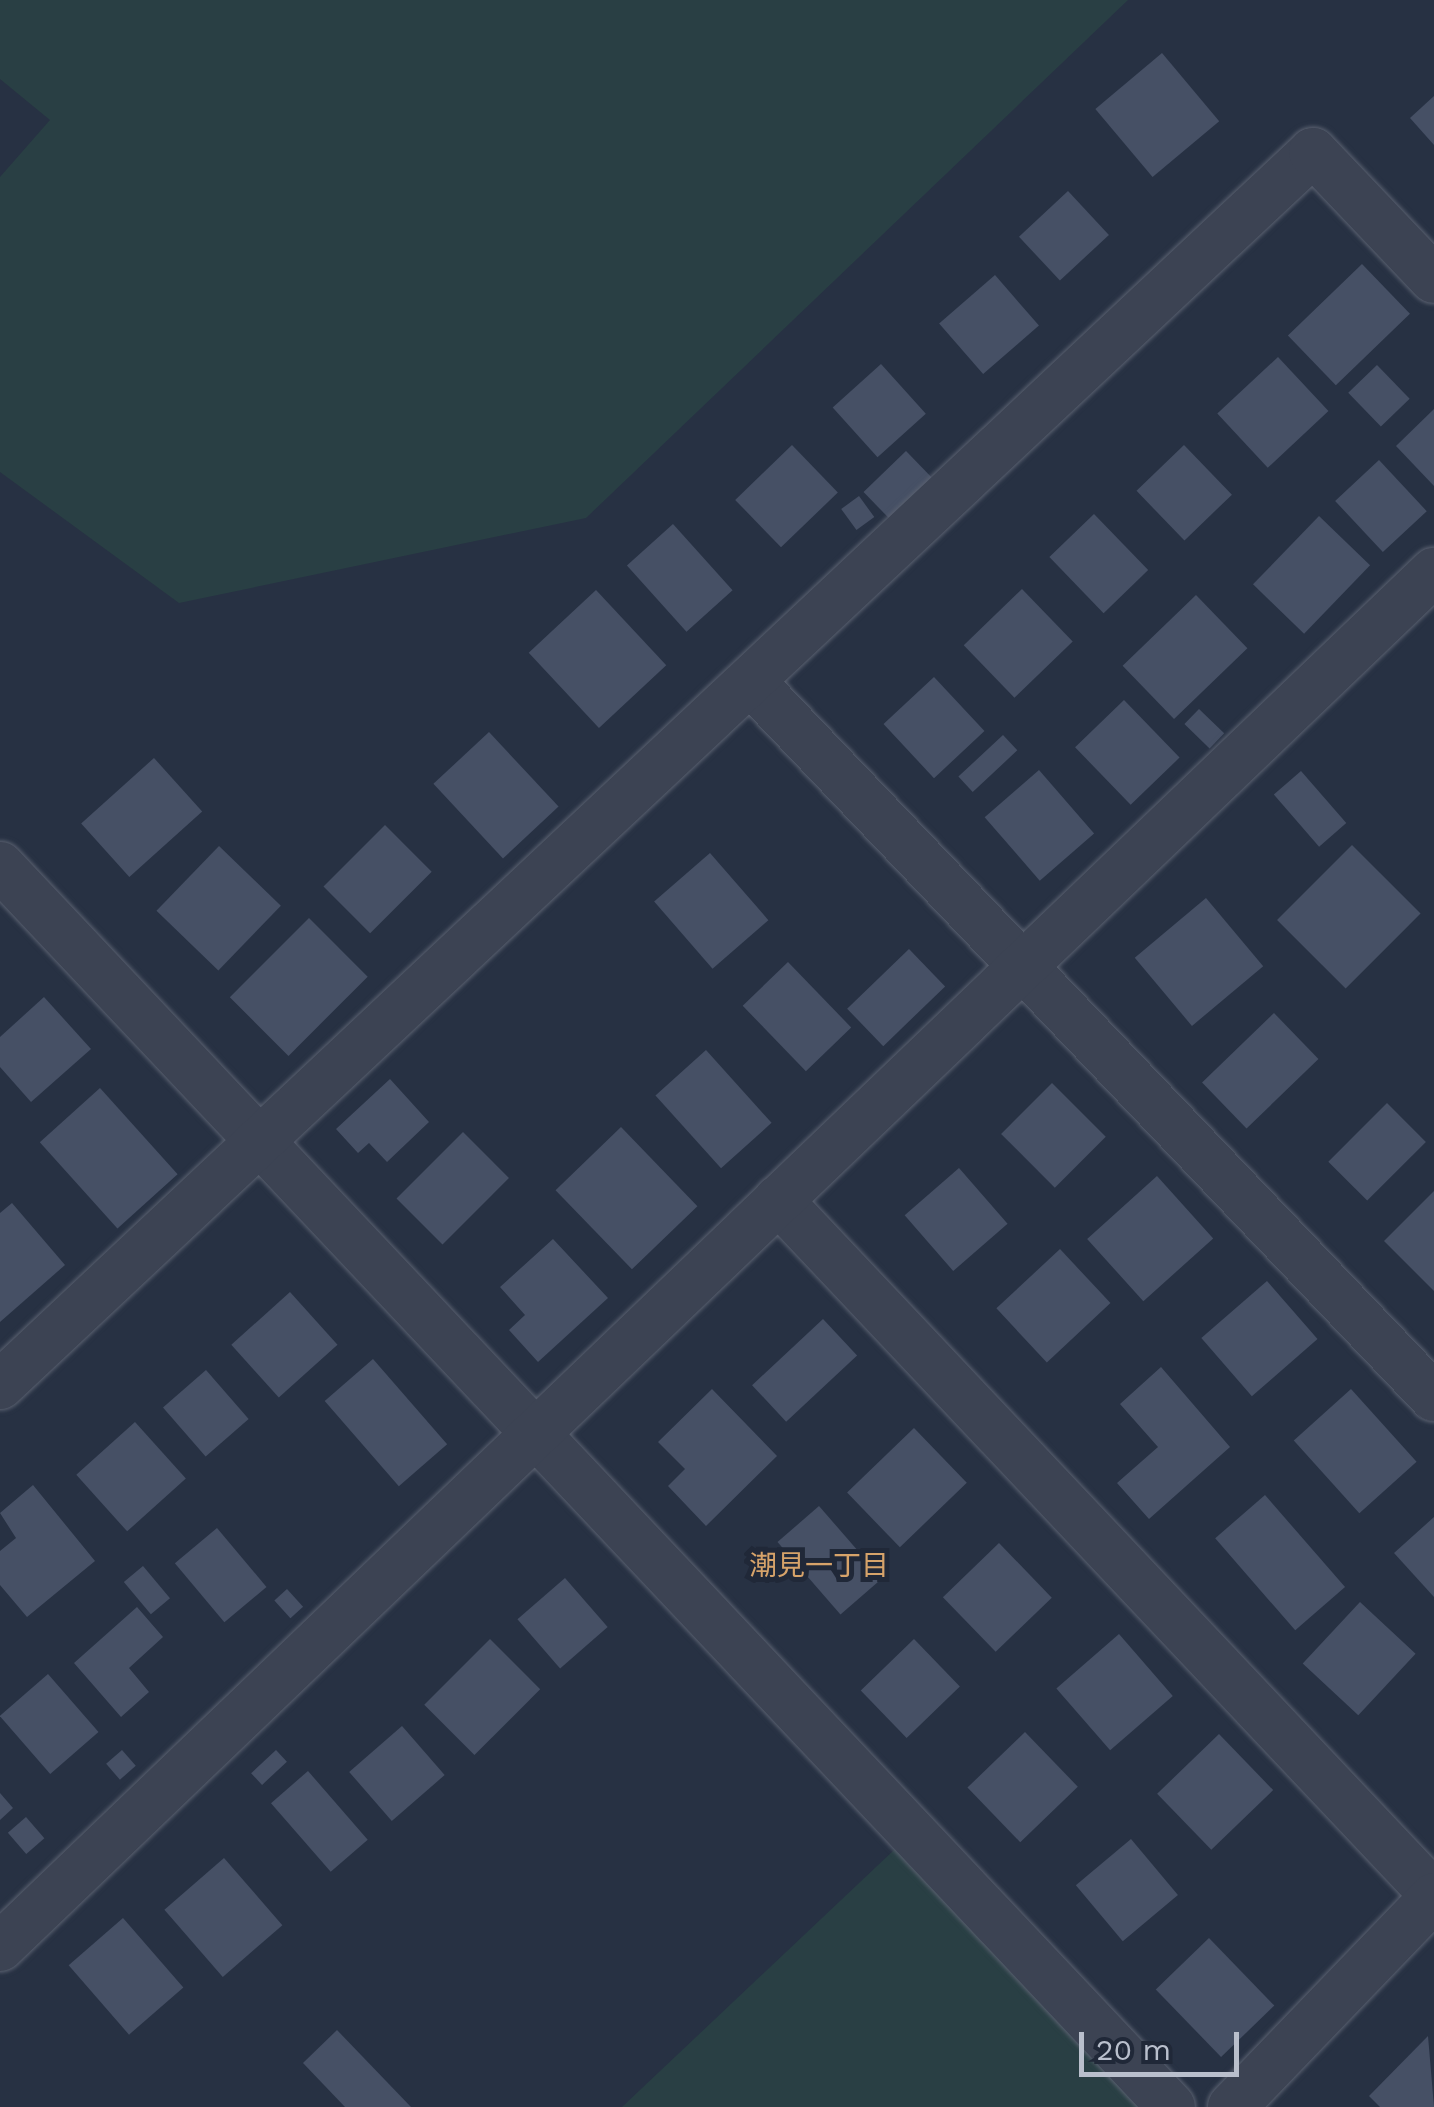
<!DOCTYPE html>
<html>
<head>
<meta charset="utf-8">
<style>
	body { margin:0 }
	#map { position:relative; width:1434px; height:2107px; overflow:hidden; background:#273143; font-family:"Work Sans","Noto Sans JP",sans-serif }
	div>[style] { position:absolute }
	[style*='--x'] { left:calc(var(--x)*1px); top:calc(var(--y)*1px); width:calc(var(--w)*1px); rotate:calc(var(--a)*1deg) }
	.green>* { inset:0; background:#293f44 }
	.building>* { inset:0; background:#465065; transform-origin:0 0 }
	.roads { filter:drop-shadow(0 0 2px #5a6170) drop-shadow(0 0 2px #5a6170) }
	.minor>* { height:48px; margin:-24px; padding:0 24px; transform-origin:24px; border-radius:24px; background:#3c4353 }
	span { translate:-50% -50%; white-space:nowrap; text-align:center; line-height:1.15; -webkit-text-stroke:10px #202838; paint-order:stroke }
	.neighbourhood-label { font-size:28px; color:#d6a36a }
	.scale { position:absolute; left:1079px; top:2032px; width:160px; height:45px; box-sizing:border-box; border:5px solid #b9bfcc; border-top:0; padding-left:12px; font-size:30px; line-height:35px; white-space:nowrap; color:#b9bfcc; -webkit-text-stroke:8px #202838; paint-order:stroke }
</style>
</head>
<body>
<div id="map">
	<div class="green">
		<div style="clip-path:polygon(0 0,1128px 0,586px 518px,179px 603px,0 472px,0 177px,50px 120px,0 79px)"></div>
		<div style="clip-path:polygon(912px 1833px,1171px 2107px,622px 2107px)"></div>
	</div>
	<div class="building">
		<div style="left:1162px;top:53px;width:89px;height:87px;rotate:50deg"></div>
		<div style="clip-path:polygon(1434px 96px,1434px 145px,1410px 118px)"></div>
		<div style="left:1068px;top:191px;width:60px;height:67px;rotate:47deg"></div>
		<div style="left:1362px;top:264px;width:69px;height:103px;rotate:46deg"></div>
		<div style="left:995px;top:275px;width:67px;height:74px;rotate:49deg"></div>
		<div style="left:1278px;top:357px;width:74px;height:83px;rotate:47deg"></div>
		<div style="left:881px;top:364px;width:67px;height:65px;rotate:48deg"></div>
		<div style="left:1377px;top:365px;width:47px;height:40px;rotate:46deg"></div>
		<div style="clip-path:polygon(1434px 409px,1434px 486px,1396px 446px)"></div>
		<div style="left:792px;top:445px;width:66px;height:79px;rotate:46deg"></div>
		<div style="left:1184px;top:445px;width:69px;height:66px;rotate:46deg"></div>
		<div style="left:906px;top:451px;width:37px;height:59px;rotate:46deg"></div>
		<div style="left:1379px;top:460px;width:70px;height:60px;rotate:47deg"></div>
		<div style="left:859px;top:496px;width:26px;height:22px;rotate:54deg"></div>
		<div style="left:1094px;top:514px;width:78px;height:62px;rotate:46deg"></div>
		<div style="left:1319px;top:516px;width:71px;height:95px;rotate:44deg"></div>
		<div style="left:673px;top:524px;width:89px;height:62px;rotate:48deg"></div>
		<div style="left:1022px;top:589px;width:73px;height:81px;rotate:46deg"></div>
		<div style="left:596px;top:590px;width:103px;height:92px;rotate:47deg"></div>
		<div style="left:1196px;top:595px;width:74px;height:102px;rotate:46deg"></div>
		<div style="left:934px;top:677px;width:74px;height:69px;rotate:47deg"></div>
		<div style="left:1124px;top:700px;width:80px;height:68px;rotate:46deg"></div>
		<div style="left:1199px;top:709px;width:35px;height:21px;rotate:44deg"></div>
		<div style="left:489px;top:732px;width:102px;height:76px;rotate:47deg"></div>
		<div style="left:1003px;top:735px;width:21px;height:61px;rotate:47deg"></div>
		<div style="left:154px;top:758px;width:72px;height:98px;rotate:48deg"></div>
		<div style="left:1039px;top:770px;width:84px;height:72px;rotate:49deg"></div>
		<div style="left:1301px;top:771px;width:69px;height:36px;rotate:49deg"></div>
		<div style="left:385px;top:825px;width:66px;height:87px;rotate:45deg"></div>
		<div style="left:1352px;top:845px;width:97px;height:106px;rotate:45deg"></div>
		<div style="left:219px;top:846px;width:86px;height:90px;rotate:44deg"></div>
		<div style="left:710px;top:853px;width:89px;height:74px;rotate:49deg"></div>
		<div style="left:1206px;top:898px;width:89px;height:93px;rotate:50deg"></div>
		<div style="left:309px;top:918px;width:83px;height:112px;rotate:45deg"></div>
		<div style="left:909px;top:949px;width:52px;height:86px;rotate:46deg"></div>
		<div style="left:788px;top:962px;width:91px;height:63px;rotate:46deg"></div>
		<div style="clip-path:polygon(44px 997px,91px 1049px,31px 1102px,0 1067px,0 1037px)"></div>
		<div style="left:1274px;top:1013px;width:64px;height:100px;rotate:46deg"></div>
		<div style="left:706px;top:1050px;width:98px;height:68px;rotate:48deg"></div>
		<div style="clip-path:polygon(390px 1079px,429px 1122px,387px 1162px,369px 1143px,358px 1153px,336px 1129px)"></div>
		<div style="left:1052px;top:1083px;width:76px;height:72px;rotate:45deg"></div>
		<div style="left:100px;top:1088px;width:116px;height:81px;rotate:48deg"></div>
		<div style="left:1387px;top:1103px;width:55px;height:83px;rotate:45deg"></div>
		<div style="left:621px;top:1127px;width:110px;height:91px;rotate:46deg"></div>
		<div style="left:463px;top:1132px;width:65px;height:94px;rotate:45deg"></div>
		<div style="left:959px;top:1168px;width:74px;height:72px;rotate:49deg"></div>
		<div style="left:1157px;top:1176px;width:84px;height:94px;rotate:48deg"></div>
		<div style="clip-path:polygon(1434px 1191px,1434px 1291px,1384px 1241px)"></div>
		<div style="clip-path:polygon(12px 1203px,65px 1265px,0 1322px,0 1213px)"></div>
		<div style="clip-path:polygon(553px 1239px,608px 1298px,538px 1362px,509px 1330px,525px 1315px,500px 1287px)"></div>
		<div style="left:1060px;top:1249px;width:74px;height:87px;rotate:47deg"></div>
		<div style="left:1267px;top:1281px;width:77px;height:87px;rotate:49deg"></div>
		<div style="left:290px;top:1292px;width:71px;height:79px;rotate:48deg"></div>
		<div style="left:823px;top:1319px;width:50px;height:97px;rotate:47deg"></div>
		<div style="left:373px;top:1359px;width:113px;height:64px;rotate:49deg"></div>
		<div style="clip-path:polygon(1161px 1367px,1230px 1447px,1149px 1519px,1117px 1483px,1158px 1447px,1120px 1404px)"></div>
		<div style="left:206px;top:1370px;width:65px;height:57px;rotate:49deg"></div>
		<div style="clip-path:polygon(712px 1389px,777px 1456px,706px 1526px,668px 1486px,685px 1469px,658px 1442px)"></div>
		<div style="left:1351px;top:1389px;width:98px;height:77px;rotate:48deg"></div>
		<div style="left:135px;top:1422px;width:76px;height:79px;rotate:48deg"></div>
		<div style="left:914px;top:1428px;width:76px;height:93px;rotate:46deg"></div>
		<div style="clip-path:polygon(33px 1485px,95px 1561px,27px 1617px,0 1585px,0 1551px,16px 1538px,0 1513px)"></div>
		<div style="left:1265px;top:1495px;width:122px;height:66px;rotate:49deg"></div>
		<div style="left:819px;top:1506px;width:96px;height:55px;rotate:49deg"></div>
		<div style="clip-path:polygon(1434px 1517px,1434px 1597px,1394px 1553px)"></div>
		<div style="left:217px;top:1528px;width:77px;height:55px;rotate:50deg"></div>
		<div style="left:999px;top:1543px;width:76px;height:78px;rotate:46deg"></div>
		<div style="left:143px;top:1566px;width:42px;height:25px;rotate:50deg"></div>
		<div style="left:565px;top:1578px;width:65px;height:63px;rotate:49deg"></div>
		<div style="left:287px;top:1589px;width:24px;height:17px;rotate:48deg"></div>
		<div style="left:1360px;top:1602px;width:76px;height:84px;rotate:43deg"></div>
		<div style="clip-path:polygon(137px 1607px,163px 1637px,129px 1668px,149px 1692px,121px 1717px,74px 1663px)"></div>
		<div style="left:1119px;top:1634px;width:82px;height:83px;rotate:49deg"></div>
		<div style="left:490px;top:1639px;width:71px;height:93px;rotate:45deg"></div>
		<div style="left:914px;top:1639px;width:66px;height:74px;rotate:46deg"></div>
		<div style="left:48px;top:1674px;width:77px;height:64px;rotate:49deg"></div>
		<div style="left:402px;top:1726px;width:65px;height:70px;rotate:49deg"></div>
		<div style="left:1025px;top:1732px;width:76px;height:80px;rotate:46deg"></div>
		<div style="left:1219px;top:1734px;width:78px;height:86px;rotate:46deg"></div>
		<div style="left:122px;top:1750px;width:21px;height:21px;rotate:49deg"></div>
		<div style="left:276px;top:1750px;width:16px;height:34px;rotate:47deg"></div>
		<div style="left:308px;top:1771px;width:91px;height:49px;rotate:49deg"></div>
		<div style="clip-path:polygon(0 1793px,13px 1808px,0 1820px)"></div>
		<div style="left:26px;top:1817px;width:28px;height:24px;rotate:49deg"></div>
		<div style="left:1131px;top:1839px;width:73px;height:72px;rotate:50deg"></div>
		<div style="left:224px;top:1858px;width:89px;height:79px;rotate:49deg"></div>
		<div style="left:123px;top:1918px;width:92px;height:72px;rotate:49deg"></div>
		<div style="left:1209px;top:1938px;width:94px;height:74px;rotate:46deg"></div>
		<div style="clip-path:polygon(337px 2030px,411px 2107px,345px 2107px,303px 2063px)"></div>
		<div style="clip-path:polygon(1428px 2036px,1434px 2107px,1380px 2107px,1369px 2096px)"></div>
	</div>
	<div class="roads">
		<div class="minor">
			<div style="--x:753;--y:684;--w:986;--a:46.32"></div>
			<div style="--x:0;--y:866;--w:1706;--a:46.66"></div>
			<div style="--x:778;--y:1200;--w:956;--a:46.65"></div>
			<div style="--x:0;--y:1385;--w:1801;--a:-43.2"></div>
			<div style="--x:1313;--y:152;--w:175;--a:46.4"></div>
			<div style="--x:0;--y:1947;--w:1987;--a:-43.8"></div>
			<div style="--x:1232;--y:2107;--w:291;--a:-46.1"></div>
		</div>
	</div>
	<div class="neighbourhood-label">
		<span style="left:819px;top:1566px">潮見一丁目</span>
	</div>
	<div class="scale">20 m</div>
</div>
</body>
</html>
